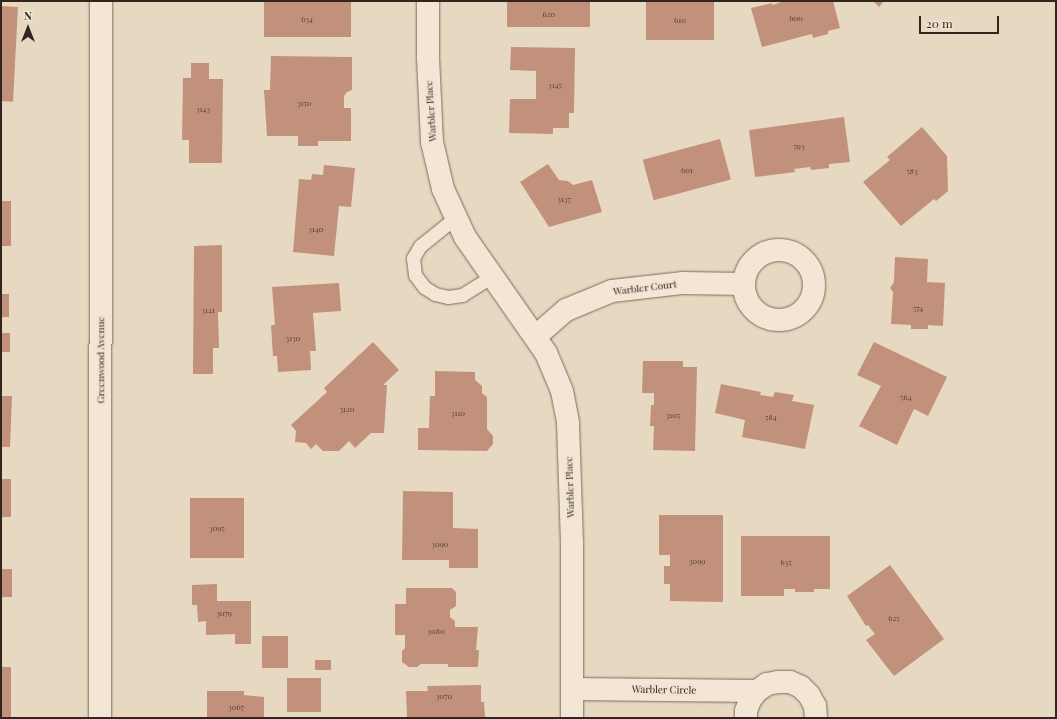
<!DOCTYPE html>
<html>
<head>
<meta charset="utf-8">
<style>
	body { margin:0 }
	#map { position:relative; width:1057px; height:719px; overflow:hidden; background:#e7d8c2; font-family:"Playfair Display",serif }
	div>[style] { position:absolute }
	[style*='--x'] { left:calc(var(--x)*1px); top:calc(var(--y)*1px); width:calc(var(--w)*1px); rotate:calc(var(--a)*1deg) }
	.building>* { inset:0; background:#c1917c; transform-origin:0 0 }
	.roads { filter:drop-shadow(0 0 1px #7f6a5b) drop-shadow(0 0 1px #7f6a5b) }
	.lane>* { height:13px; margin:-6.5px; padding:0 6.5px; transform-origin:6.5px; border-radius:6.5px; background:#f4e6d4 }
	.street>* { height:22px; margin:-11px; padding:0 11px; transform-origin:11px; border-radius:11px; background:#f4e6d4 }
	.street>.ring { margin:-11px; padding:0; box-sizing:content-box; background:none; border:22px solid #f4e6d4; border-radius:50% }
	span { translate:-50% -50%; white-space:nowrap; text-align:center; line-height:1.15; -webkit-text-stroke:4px #f0e3d1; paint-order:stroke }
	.number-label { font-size:8px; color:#554036 }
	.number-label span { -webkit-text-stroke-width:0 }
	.street-label { font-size:10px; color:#31251e }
	.frame { position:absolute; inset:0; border:2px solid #31251e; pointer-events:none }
	.north { position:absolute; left:8px; top:8px; width:40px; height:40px; -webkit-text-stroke:3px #f0e3d1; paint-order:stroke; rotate:0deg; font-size:11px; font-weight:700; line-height:16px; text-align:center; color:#31251e }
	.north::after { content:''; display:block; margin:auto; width:14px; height:18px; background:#31251e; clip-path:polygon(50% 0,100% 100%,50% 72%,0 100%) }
	.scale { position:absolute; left:919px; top:16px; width:80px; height:18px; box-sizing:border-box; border:2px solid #31251e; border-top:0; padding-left:5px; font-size:12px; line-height:14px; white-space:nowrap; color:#31251e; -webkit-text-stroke:3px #f0e3d1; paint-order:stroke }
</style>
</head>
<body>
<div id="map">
	<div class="building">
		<div style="left:264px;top:1px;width:87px;height:36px"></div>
		<div style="left:507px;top:1px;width:83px;height:26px"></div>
		<div style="left:646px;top:1px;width:68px;height:39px"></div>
		<div style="clip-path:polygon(785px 1px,833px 1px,840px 28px,828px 31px,828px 34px,813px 38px,812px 34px,762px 47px,751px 8px,772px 3px,772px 5px)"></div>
		<div style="clip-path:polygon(873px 1px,884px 1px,879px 7px)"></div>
		<div style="left:1px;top:6px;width:17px;height:95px;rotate:3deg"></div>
		<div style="clip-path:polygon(511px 47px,575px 48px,574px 113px,569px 113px,569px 128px,553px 128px,553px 134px,509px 133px,510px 99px,536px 99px,536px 71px,510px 70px)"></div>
		<div style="clip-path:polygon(271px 56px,352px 57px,352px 90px,347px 92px,344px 96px,344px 108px,351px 108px,351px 141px,318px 141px,318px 146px,298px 146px,298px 136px,267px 136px,264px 90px,270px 90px)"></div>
		<div style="clip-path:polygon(191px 63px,209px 63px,209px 79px,223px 79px,222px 163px,189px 163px,189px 140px,182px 140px,183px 78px,191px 78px)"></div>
		<div style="clip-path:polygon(844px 117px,850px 162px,829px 164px,829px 168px,811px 170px,810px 167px,794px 169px,795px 172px,755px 177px,749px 130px)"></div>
		<div style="clip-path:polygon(922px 127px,947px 156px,948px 191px,936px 201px,934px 199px,901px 226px,863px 182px,890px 160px,887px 157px)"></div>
		<div style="left:720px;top:139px;width:42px;height:80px;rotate:75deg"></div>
		<div style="clip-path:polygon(548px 164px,559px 180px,568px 181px,573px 185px,592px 180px,602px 212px,549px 227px,520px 182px)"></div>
		<div style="clip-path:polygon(324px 165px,355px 168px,351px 207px,339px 206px,334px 256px,293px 252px,299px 179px,311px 180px,312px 174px,323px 175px)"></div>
		<div style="left:1px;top:201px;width:10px;height:45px"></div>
		<div style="clip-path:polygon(222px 245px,222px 312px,218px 312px,219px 348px,213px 348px,213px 374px,193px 374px,194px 246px)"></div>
		<div style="clip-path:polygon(895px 257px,928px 259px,927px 282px,945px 283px,943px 326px,928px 325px,928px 329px,911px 329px,911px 325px,891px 324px,893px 292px,890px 288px,894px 282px)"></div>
		<div style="clip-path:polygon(339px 283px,341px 311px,313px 313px,316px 351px,310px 351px,311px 370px,278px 372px,277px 356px,273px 356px,271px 325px,275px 325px,272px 287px)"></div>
		<div style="left:1px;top:294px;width:8px;height:23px"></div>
		<div style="left:1px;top:333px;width:9px;height:19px"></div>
		<div style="clip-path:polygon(373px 342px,399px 370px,383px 385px,387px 385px,384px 433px,371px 433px,355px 448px,349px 441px,339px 451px,323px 451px,316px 444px,311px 449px,306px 443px,295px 442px,296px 431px,291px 425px,327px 392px,324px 388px)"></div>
		<div style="clip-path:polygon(874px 342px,947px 377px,928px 416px,914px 409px,897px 445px,859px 426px,881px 386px,857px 375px)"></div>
		<div style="clip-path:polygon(643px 361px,683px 361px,683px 367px,697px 367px,695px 451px,653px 450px,654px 426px,650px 426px,651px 405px,654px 405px,654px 393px,642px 393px)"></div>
		<div style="clip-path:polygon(435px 371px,475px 372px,475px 380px,482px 386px,482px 393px,487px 397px,487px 429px,493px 436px,493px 444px,487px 451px,418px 450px,418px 428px,429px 428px,430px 396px,435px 396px)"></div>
		<div style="clip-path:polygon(721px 384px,761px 392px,760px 395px,773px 397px,775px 392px,794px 395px,792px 401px,814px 405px,805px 449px,742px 437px,745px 420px,715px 413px)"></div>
		<div style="clip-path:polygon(1px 396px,12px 396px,10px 447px,1px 447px)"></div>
		<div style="left:1px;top:479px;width:10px;height:38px"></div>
		<div style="clip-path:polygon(403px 491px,453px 492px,453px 528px,478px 529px,478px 568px,449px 568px,449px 560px,402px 560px)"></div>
		<div style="left:190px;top:498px;width:54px;height:60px"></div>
		<div style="clip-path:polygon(659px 515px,723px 515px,723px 602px,670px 601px,670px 584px,664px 584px,664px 566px,670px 566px,670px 555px,659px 555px)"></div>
		<div style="clip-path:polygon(741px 536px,830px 536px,830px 589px,814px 589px,814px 592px,795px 592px,795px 589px,784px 589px,784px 596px,741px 596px)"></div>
		<div style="clip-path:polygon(890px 565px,944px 639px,894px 676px,866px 640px,875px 634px,868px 625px,866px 626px,847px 596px)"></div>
		<div style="left:1px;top:569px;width:11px;height:28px"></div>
		<div style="clip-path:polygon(217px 584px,217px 601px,251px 601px,251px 644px,235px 644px,235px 634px,206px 635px,206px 621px,198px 622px,197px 605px,192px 605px,192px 585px)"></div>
		<div style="clip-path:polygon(406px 588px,452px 588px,456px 592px,456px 606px,450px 610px,450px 617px,455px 621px,455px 627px,478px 627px,476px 650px,479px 650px,478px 667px,448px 667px,448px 664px,421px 664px,417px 667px,409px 667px,402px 662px,402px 651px,405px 648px,405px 635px,395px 635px,395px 604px,406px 604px)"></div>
		<div style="left:262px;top:636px;width:26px;height:32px"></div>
		<div style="left:315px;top:660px;width:16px;height:10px"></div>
		<div style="left:1px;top:667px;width:10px;height:51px"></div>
		<div style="left:287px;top:678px;width:34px;height:34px"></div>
		<div style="clip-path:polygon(481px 685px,481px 702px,484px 702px,485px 718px,407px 717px,406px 691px,428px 691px,427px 686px)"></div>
		<div style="clip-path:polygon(207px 691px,244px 691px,244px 695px,264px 697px,264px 718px,207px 718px)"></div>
	</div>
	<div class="roads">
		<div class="lane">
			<div style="--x:456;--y:217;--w:46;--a:141.1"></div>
			<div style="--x:420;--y:246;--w:14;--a:120"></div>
			<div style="--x:413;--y:258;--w:17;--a:83"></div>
			<div style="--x:415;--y:275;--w:15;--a:53"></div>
			<div style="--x:424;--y:287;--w:13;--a:32"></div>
			<div style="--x:435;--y:294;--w:13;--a:13"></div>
			<div style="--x:448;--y:297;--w:14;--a:-8"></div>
			<div style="--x:462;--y:295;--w:36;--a:-32"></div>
		</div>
		<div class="street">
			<div style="--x:428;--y:1;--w:56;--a:90"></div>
			<div style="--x:428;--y:57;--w:85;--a:87.3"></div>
			<div style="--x:432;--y:142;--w:48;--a:76.8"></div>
			<div style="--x:443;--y:189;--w:53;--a:65.4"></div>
			<div style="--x:465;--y:237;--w:141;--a:55.1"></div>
			<div style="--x:546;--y:353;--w:41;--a:67.2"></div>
			<div style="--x:562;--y:391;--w:33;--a:79"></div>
			<div style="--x:568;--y:423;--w:122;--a:88.1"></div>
			<div style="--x:572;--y:545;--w:173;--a:90"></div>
			<div class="ring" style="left:744px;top:250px;width:48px;height:48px"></div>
			<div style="--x:536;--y:336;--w:40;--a:-41"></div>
			<div style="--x:566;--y:310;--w:50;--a:-22.4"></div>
			<div style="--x:612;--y:291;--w:70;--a:-6.5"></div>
			<div style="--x:682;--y:283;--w:62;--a:0.9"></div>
			<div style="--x:572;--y:689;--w:185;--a:0.6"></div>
			<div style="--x:100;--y:718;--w:717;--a:-89.92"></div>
			<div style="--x:746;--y:718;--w:7;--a:-90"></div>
			<div style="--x:746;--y:711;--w:12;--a:-70"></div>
			<div style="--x:750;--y:700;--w:11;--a:-52"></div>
			<div style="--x:757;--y:691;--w:12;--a:-35"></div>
			<div style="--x:767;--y:684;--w:11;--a:-10"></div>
			<div style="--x:778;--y:682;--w:12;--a:0"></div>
			<div style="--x:790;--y:682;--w:12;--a:24"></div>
			<div style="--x:801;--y:687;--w:11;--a:45"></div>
			<div style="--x:809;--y:695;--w:13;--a:61"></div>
			<div style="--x:815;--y:706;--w:12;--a:85"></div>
		</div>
	</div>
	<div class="number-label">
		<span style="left:549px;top:14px">620</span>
		<span style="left:796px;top:18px">600</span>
		<span style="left:307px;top:19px">634</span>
		<span style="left:680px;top:20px">610</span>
		<span style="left:555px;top:85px">3145</span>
		<span style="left:304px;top:103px">3150</span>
		<span style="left:203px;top:109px">3143</span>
		<span style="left:799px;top:146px">593</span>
		<span style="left:687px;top:170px">601</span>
		<span style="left:912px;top:171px">583</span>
		<span style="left:564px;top:199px">3137</span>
		<span style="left:316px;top:229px">3140</span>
		<span style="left:918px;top:308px">574</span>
		<span style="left:208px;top:310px">3121</span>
		<span style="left:293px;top:338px">3130</span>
		<span style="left:906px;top:397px">564</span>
		<span style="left:347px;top:409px">3120</span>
		<span style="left:458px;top:413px">3110</span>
		<span style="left:673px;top:415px">3105</span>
		<span style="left:771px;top:417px">584</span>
		<span style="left:217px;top:528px">3095</span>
		<span style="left:440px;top:544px">3090</span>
		<span style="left:697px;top:561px">3099</span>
		<span style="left:786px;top:562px">635</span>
		<span style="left:224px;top:613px">3079</span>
		<span style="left:894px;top:618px">625</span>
		<span style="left:436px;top:631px">3080</span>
		<span style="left:444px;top:696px">3070</span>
		<span style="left:236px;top:707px">3067</span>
	</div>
	<div class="street-label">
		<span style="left:431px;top:111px;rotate:-94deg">Warbler Place</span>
		<span style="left:645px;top:288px;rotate:-7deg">Warbler Court</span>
		<span style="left:101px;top:360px;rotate:-90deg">Greenwood Avenue</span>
		<span style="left:570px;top:487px;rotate:-92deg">Warbler Place</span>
		<span style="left:664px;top:690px;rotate:1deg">Warbler Circle</span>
	</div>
	<div class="frame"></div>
	<div class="north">N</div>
	<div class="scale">20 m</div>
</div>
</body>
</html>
